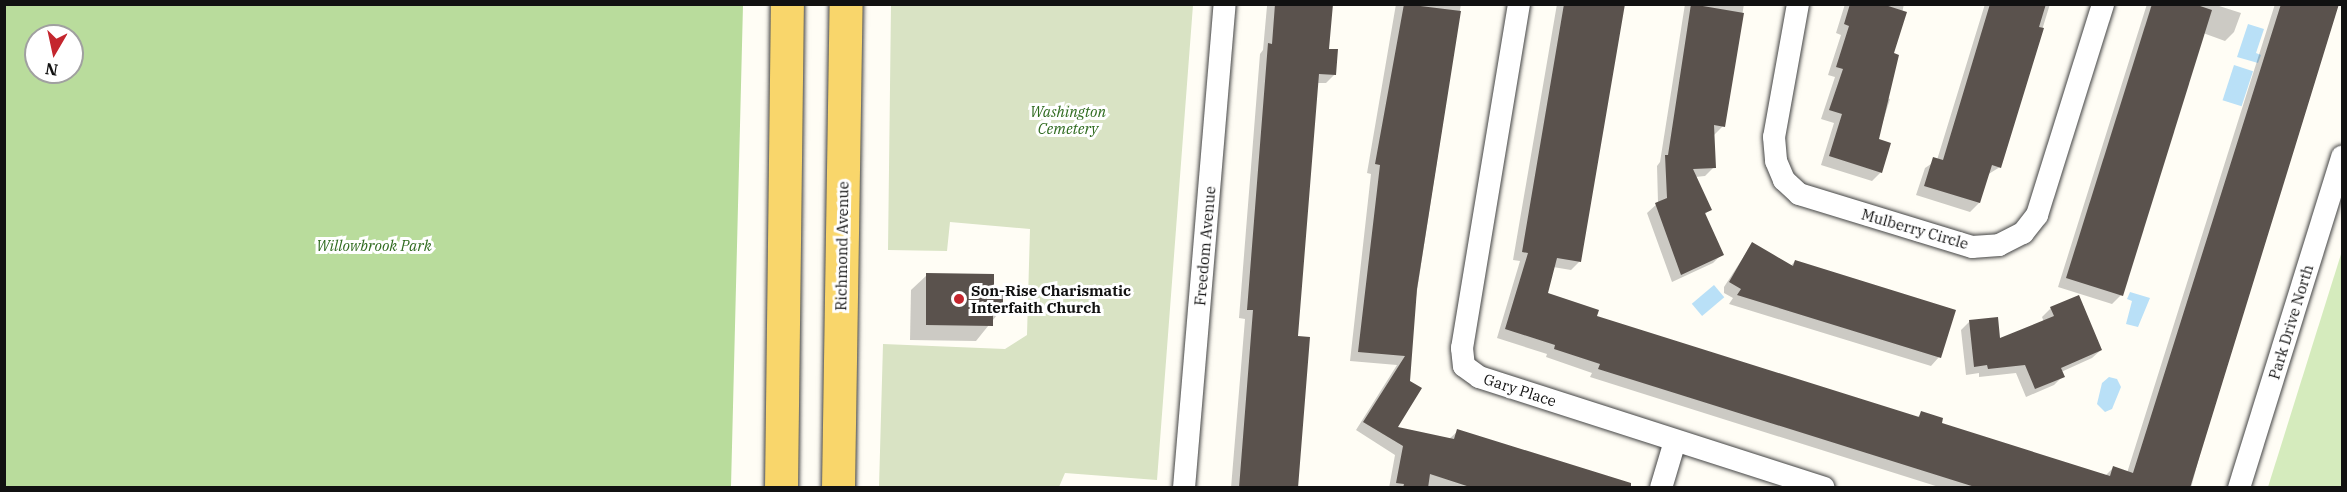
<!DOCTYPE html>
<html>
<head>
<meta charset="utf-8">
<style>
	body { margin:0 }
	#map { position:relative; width:2347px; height:492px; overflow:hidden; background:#fffdf5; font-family:"IBM Plex Serif",serif }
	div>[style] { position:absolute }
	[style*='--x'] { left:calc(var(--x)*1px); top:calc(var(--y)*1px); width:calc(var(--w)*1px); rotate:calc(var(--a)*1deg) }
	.green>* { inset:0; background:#d5ebbd }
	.forest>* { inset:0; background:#b9dc9c }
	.cemetery>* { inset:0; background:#d9e3c4 }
	.water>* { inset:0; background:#b9e0f7; transform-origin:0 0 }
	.shadow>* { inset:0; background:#0003 }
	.building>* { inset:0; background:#5a524d }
	.roads { filter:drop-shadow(0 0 2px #444) drop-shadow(0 0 2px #444) }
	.street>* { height:22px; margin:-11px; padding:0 11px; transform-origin:11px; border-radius:11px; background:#fff }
	.primary>* { height:33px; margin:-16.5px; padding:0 16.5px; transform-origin:16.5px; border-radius:16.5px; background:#f9d66b }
	.dots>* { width:16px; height:16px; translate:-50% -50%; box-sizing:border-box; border:3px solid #fff; border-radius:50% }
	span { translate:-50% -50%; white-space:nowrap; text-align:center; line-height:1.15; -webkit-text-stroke:6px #fff; paint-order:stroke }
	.park-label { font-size:15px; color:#2f6b1f; font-style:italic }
	.street-label { font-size:15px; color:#111 }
	.poi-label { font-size:15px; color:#111; font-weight:700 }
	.left { translate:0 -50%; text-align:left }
	.frame { position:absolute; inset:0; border:6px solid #111; pointer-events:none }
	.north { position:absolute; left:24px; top:24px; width:60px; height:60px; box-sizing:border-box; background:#fff; border:2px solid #a0a0a0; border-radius:50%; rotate:189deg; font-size:16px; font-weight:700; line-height:24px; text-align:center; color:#111 }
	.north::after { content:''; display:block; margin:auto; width:21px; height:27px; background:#c4262e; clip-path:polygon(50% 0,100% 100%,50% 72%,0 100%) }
</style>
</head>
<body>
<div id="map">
	<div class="green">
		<div style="clip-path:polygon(2342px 251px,2342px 487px,2268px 487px)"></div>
	</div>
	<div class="forest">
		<div style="clip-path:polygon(evenodd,4px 5px,743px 5px,731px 487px,5px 487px,4px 5px,36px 36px,72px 36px,72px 72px,36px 72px,36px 36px)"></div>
	</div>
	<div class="cemetery">
		<div style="clip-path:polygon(891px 5px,1193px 5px,1157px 480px,1065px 473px,1059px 487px,879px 487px,883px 344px,1005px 349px,1027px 335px,1030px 229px,950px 222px,947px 251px,888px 250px)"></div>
	</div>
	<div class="water">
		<div style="clip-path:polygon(2248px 24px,2264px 29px,2256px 53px,2261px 55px,2258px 63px,2237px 57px)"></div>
		<div style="left:2234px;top:65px;width:20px;height:37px;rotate:18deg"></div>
		<div style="left:1714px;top:285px;width:16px;height:29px;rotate:50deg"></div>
		<div style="clip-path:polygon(2130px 292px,2150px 298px,2138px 327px,2126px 324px,2132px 301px,2127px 299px)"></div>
		<div style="clip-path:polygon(2109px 377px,2117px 379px,2121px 387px,2112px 409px,2105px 412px,2097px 404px,2102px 383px)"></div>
	</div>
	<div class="shadow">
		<div style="clip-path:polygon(1331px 4px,1328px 50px,1335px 74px,1326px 83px,1317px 83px,1296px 338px,1297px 488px,1231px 488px,1245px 319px,1239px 318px,1260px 54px,1263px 50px,1267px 6px)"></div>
		<div style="clip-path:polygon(1396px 4px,1461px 4px,1396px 428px,1449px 439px,1458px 431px,1615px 488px,1389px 488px,1395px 455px,1356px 430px,1397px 365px,1350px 361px,1371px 174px,1367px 173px)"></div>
		<div style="clip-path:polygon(1557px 4px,1623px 4px,1580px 261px,1571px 270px,1553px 267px,1546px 294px,1595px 317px,1917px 418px,1921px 413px,1940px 424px,2105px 476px,2113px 468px,2127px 473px,2275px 4px,2338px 4px,2211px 412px,2191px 488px,1942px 488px,1590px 377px,1592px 373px,1546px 357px,1547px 354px,1497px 338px,1520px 261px,1513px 260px)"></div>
		<div style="clip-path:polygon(1685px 4px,1744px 4px,1726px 114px,1723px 126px,1714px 135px,1714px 167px,1705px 176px,1695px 177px,1710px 210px,1704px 215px,1722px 254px,1713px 263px,1672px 282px,1647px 213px,1658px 203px,1657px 166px,1660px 162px)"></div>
		<div style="clip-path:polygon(1845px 4px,1904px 4px,1884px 97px,1890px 99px,1877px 140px,1881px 172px,1872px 181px,1821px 165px,1834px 123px,1821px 119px,1835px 77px,1828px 75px,1841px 35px,1836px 33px)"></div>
		<div style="clip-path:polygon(1985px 4px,2050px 4px,2000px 167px,1987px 175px,1979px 203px,1970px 212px,1916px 195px,1925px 168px,1937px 160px)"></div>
		<div style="clip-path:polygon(2147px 4px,2213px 4px,2241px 13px,2234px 32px,2225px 41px,2203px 33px,2121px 295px,2112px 304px,2058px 287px)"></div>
		<div style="clip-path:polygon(1752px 244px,1790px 267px,1795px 261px,1939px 357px,1931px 366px,1729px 304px,1733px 298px,1724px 293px,1724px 287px)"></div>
		<div style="clip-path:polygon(927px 275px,992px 292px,1001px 310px,976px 341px,910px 340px,911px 290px)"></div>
		<div style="clip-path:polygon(2051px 308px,2101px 350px,2092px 358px,2061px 372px,2063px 376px,2054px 385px,2026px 397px,2016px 373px,1979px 377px,1979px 373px,1966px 375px,1961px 330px,1970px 321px,1999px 340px,2044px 322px,2042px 317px)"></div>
	</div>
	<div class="building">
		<div style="clip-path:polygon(1275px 4px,1333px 4px,1329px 49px,1338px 49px,1336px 75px,1319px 74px,1298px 336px,1310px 337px,1298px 488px,1239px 488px,1253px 310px,1247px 310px,1268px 43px,1272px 44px)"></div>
		<div style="clip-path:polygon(1404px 4px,1461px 11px,1417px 289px,1410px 381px,1422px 388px,1398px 427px,1454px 439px,1457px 429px,1631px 483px,1631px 488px,1473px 488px,1430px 474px,1428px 488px,1403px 488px,1404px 484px,1396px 483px,1403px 446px,1363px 422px,1405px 356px,1358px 352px,1380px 165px,1375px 164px)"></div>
		<div style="clip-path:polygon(1564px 4px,1625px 4px,1581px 262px,1557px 258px,1548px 293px,1599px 310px,1597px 316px,1919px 417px,1921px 411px,1943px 418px,1942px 423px,2110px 476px,2113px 466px,2133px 473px,2281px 4px,2339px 4px,2190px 488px,1978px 488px,1598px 369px,1600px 364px,1554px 349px,1555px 345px,1505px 329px,1528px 253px,1522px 252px)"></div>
		<div style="clip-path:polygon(1691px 4px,1744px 13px,1725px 127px,1714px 125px,1716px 168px,1693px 169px,1712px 210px,1705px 213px,1724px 255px,1681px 275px,1655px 203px,1667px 198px,1665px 155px,1668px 155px)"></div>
		<div style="clip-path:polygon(1850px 4px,1882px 4px,1907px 12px,1894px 53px,1899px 55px,1879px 139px,1891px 143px,1882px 173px,1829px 156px,1842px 114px,1829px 110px,1843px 69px,1836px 67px,1849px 26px,1844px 24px)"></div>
		<div style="clip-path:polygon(1990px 4px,2046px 4px,2039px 27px,2044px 28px,2001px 168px,1992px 165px,1980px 203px,1924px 186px,1933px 157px,1943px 160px)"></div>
		<div style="clip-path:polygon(2152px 4px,2194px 4px,2212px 10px,2123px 296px,2066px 278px)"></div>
		<div style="clip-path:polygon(1752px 242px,1793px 266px,1795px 260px,1956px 310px,1941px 358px,1737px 295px,1741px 289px,1729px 282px)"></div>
		<div style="clip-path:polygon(926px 273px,994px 274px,994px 290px,1003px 291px,1003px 311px,993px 311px,993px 326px,926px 325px)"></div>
		<div style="clip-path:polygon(2079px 295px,2102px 350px,2061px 368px,2065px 377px,2035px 389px,2025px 365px,1988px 369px,1987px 365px,1974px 367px,1969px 320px,1998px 317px,2000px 338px,2054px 316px,2050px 307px)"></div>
	</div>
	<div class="roads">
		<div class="street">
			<div style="--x:1519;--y:4;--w:349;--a:99.4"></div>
			<div style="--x:1462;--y:348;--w:18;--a:84"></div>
			<div style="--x:1464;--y:366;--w:19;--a:36"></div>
			<div style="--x:1479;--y:377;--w:362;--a:17.8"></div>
			<div style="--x:1798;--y:4;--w:135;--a:100.2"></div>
			<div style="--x:1774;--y:137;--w:24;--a:85"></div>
			<div style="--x:1776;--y:161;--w:21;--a:67"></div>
			<div style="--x:1784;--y:180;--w:21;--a:43"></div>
			<div style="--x:1799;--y:194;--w:181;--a:17"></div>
			<div style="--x:1972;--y:247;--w:27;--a:-4"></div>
			<div style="--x:1999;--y:245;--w:27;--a:-27"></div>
			<div style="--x:2023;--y:233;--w:23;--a:-52"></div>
			<div style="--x:2037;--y:215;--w:221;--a:-72.6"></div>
			<div style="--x:1184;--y:488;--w:486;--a:-85.2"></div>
			<div style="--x:1661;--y:488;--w:49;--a:-73.4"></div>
			<div style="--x:2239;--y:488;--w:347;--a:-72.7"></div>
		</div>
		<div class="primary">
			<div style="--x:781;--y:488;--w:484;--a:-89.3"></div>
			<div style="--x:838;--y:488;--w:484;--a:-89.1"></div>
		</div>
	</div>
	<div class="dots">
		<div style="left:959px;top:299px;background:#c4262e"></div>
	</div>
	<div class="park-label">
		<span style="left:1068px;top:120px">Washington<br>Cemetery</span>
		<span style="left:374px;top:246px">Willowbrook Park</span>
	</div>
	<div class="street-label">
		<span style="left:1915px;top:229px;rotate:16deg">Mulberry Circle</span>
		<span style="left:842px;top:246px;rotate:-89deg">Richmond Avenue</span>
		<span style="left:1205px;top:246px;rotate:-85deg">Freedom Avenue</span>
		<span style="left:2291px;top:322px;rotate:-73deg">Park Drive North</span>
		<span style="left:1520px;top:390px;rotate:18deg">Gary Place</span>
	</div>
	<div class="poi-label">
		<span class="left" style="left:971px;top:299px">Son-Rise Charismatic<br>Interfaith Church</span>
	</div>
	<div class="frame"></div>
	<div class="north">N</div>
</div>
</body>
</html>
